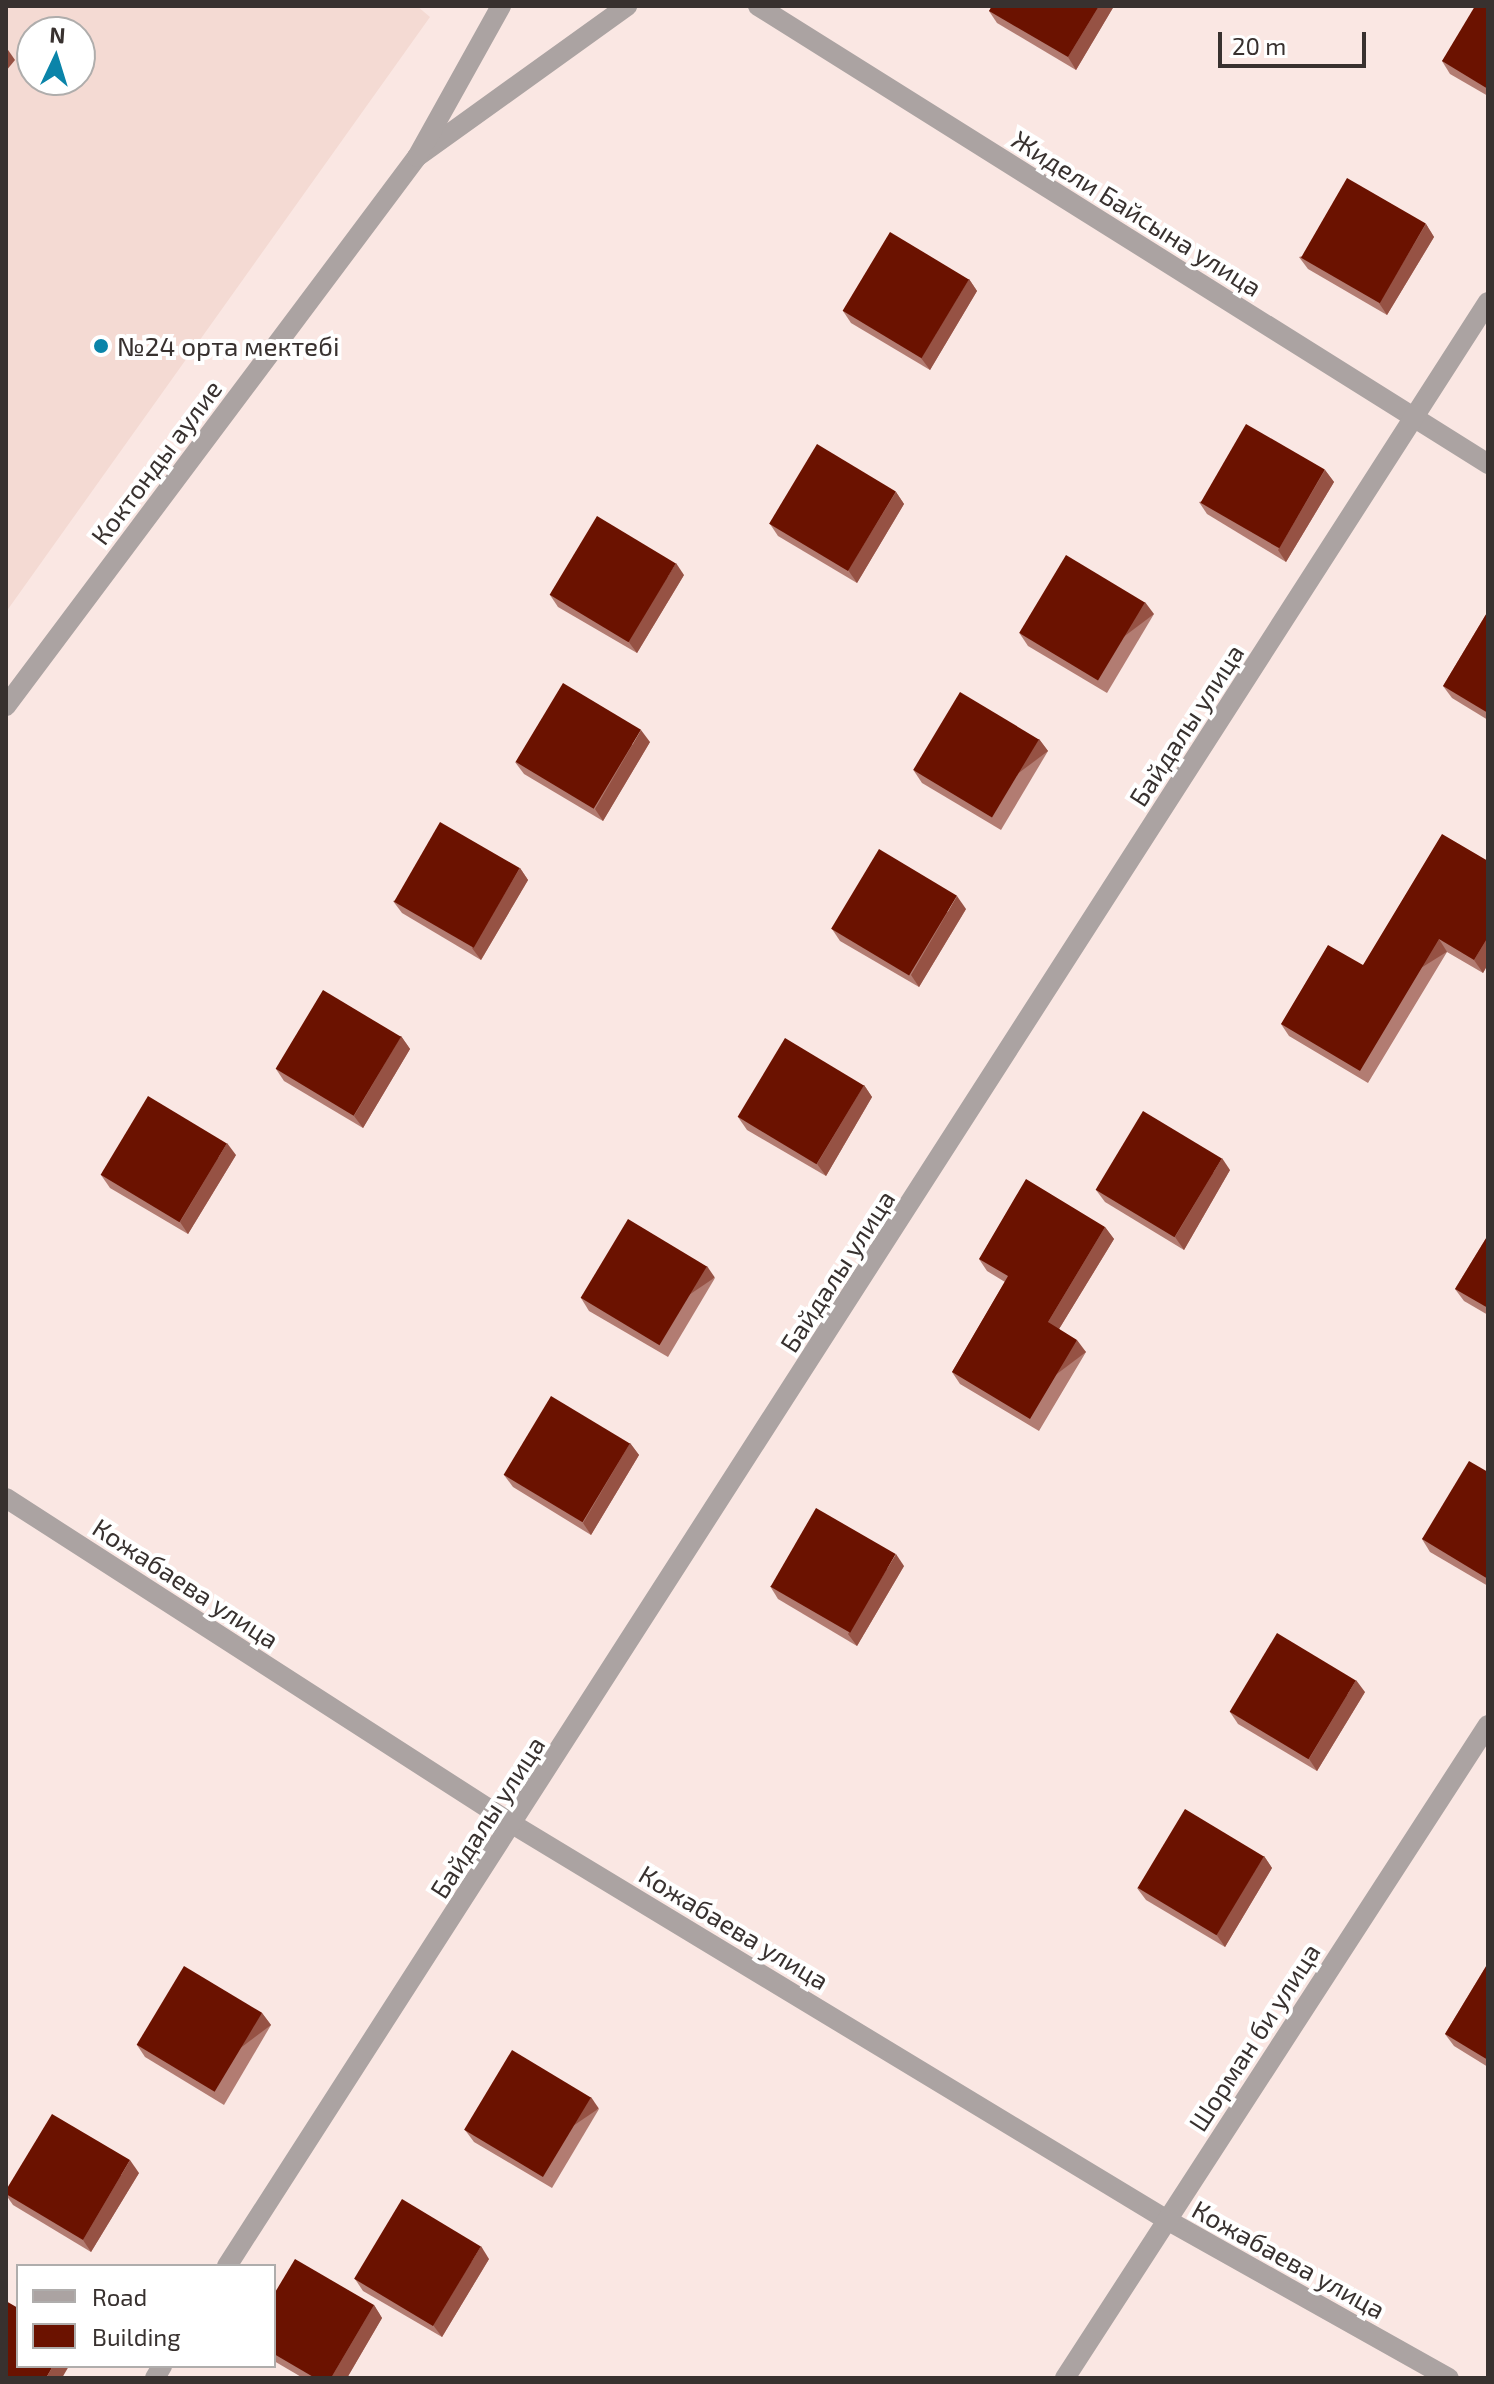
<!DOCTYPE html>
<html>
<head>
<meta charset="utf-8">
<style>
	body { margin:0 }
	#map { position:relative; width:1494px; height:2384px; overflow:hidden; background:#fae7e3; font-family:"Exo 2",sans-serif }
	div>[style] { position:absolute }
	[style*='--x'] { left:calc(var(--x)*1px); top:calc(var(--y)*1px); width:calc(var(--w)*1px); rotate:calc(var(--a)*1deg) }
	.built>* { inset:0; background:#f4dad3 }
	.lane>* { height:20px; margin:-10px; padding:0 10px; transform-origin:10px; border-radius:10px; background:#aba3a2 }
	.street>* { height:20px; margin:-10px; padding:0 10px; transform-origin:10px; border-radius:10px; background:#aba3a2 }
	.wall>* { inset:0; background:#b27c72 }
	.shaded-wall>* { inset:0; background:#965244; transform-origin:0 0 }
	.building>* { inset:0; background:#6b1200; transform-origin:0 0 }
	.dots>* { width:22px; height:22px; translate:-50% -50%; box-sizing:border-box; border:4px solid #fff; border-radius:50% }
	span { translate:-50% -50%; white-space:nowrap; text-align:center; line-height:1.15; -webkit-text-stroke:8px #fff; paint-order:stroke }
	.street-label { font-size:26px; color:#38312f }
	.poi-label { font-size:26px; color:#38312f }
	.left { translate:0 -50%; text-align:left }
	.frame { position:absolute; inset:0; border:8px solid #38312f; pointer-events:none }
	.legend { position:absolute; left:16px; top:2264px; width:260px; height:104px; box-sizing:border-box; background:#fff; border:2px solid #afadac; margin:0; padding:10px 14px; list-style:none; font-size:24px; color:#38312f }
	.legend li { display:flex; align-items:center; gap:16px; height:40px }
	.legend b { width:40px; border:2px solid #afadac }
	.north { position:absolute; left:16px; top:16px; width:80px; height:80px; box-sizing:border-box; background:#fff; border:2px solid #afadac; border-radius:50%; rotate:4deg; font-size:22px; font-weight:700; line-height:32px; text-align:center; color:#38312f }
	.north::after { content:''; display:block; margin:auto; width:28px; height:36px; background:#0a84a9; clip-path:polygon(50% 0,100% 100%,50% 72%,0 100%) }
	.scale { position:absolute; left:1218px; top:32px; width:148px; height:36px; box-sizing:border-box; border:4px solid #38312f; border-top:0; padding-left:10px; font-size:24px; line-height:28px; white-space:nowrap; color:#38312f; -webkit-text-stroke:6px #fff; paint-order:stroke }
</style>
</head>
<body>
<div id="map">
	<div class="built">
		<div style="clip-path:polygon(evenodd,6px 6px,417px 6px,430px 17px,6px 612px,6px 6px,32px 32px,80px 32px,80px 80px,32px 80px,32px 32px)"></div>
	</div>
	<div class="lane">
		<div style="--x:417;--y:157;--w:259;--a:-35.7"></div>
	</div>
	<div class="street">
		<div style="--x:758;--y:6;--w:862;--a:32.1"></div>
		<div style="--x:6;--y:706;--w:686;--a:-53.18"></div>
		<div style="--x:417;--y:157;--w:173;--a:-60.9"></div>
		<div style="--x:6;--y:1498;--w:604;--a:32.77"></div>
		<div style="--x:514;--y:1825;--w:763;--a:31.17"></div>
		<div style="--x:1167;--y:2220;--w:323;--a:29.3"></div>
		<div style="--x:227;--y:2266;--w:2334;--a:-57.3"></div>
		<div style="--x:155;--y:2378;--w:14;--a:-60"></div>
		<div style="--x:1065;--y:2378;--w:778;--a:-57.07"></div>
	</div>
	<div class="wall">
		<div style="clip-path:polygon(992px 6px,1114px 6px,1076px 70px,997px 23px,989px 11px)"></div>
		<div style="clip-path:polygon(1488px 6px,1488px 96px,1450px 74px,1442px 61px)"></div>
		<div style="clip-path:polygon(1426px 224px,1434px 237px,1387px 315px,1308px 269px,1299px 257px)"></div>
		<div style="clip-path:polygon(969px 279px,977px 291px,930px 370px,851px 323px,843px 311px)"></div>
		<div style="clip-path:polygon(1325px 470px,1334px 482px,1286px 562px,1207px 514px,1199px 502px)"></div>
		<div style="clip-path:polygon(896px 492px,904px 504px,857px 583px,778px 536px,770px 524px)"></div>
		<div style="clip-path:polygon(684px 575px,637px 653px,558px 607px,550px 595px)"></div>
		<div style="clip-path:polygon(1488px 611px,1488px 720px,1452px 698px,1443px 686px)"></div>
		<div style="clip-path:polygon(1154px 614px,1107px 693px,1028px 646px,1020px 634px)"></div>
		<div style="clip-path:polygon(1039px 739px,1048px 751px,1001px 830px,922px 783px,914px 771px)"></div>
		<div style="clip-path:polygon(650px 742px,603px 821px,524px 774px,515px 762px)"></div>
		<div style="clip-path:polygon(1488px 861px,1488px 964px,1483px 973px,1447px 952px,1368px 1083px,1289px 1036px,1281px 1024px,1363px 965px)"></div>
		<div style="clip-path:polygon(520px 868px,528px 880px,481px 960px,402px 913px,393px 901px)"></div>
		<div style="clip-path:polygon(966px 909px,919px 987px,840px 941px,832px 929px)"></div>
		<div style="clip-path:polygon(401px 1036px,410px 1049px,363px 1128px,284px 1081px,276px 1069px)"></div>
		<div style="clip-path:polygon(864px 1085px,872px 1097px,826px 1176px,747px 1130px,738px 1117px)"></div>
		<div style="clip-path:polygon(236px 1155px,188px 1234px,110px 1188px,101px 1175px)"></div>
		<div style="clip-path:polygon(1230px 1170px,1184px 1250px,1105px 1202px,1096px 1190px)"></div>
		<div style="clip-path:polygon(1105px 1227px,1114px 1239px,1059px 1329px,1086px 1352px,1039px 1431px,960px 1384px,952px 1372px,1005px 1282px,987px 1271px,979px 1259px)"></div>
		<div style="clip-path:polygon(1488px 1235px,1488px 1315px,1464px 1301px,1455px 1289px)"></div>
		<div style="clip-path:polygon(715px 1278px,668px 1357px,589px 1311px,581px 1298px)"></div>
		<div style="clip-path:polygon(630px 1443px,639px 1455px,591px 1535px,513px 1487px,504px 1475px)"></div>
		<div style="clip-path:polygon(1488px 1472px,1488px 1586px,1430px 1552px,1422px 1539px)"></div>
		<div style="clip-path:polygon(904px 1566px,857px 1646px,778px 1599px,770px 1586px)"></div>
		<div style="clip-path:polygon(1365px 1692px,1317px 1771px,1238px 1724px,1230px 1712px)"></div>
		<div style="clip-path:polygon(1264px 1856px,1272px 1868px,1225px 1947px,1146px 1900px,1137px 1888px)"></div>
		<div style="clip-path:polygon(1488px 1963px,1488px 2067px,1454px 2046px,1445px 2034px)"></div>
		<div style="clip-path:polygon(262px 2013px,271px 2025px,224px 2105px,145px 2057px,137px 2045px)"></div>
		<div style="clip-path:polygon(599px 2109px,552px 2188px,474px 2142px,465px 2130px)"></div>
		<div style="clip-path:polygon(139px 2173px,91px 2252px,13px 2205px,6px 2195px,6px 2190px)"></div>
		<div style="clip-path:polygon(489px 2259px,442px 2337px,363px 2291px,355px 2279px)"></div>
		<div style="clip-path:polygon(274px 2294px,374px 2305px,382px 2318px,347px 2378px,303px 2378px,274px 2361px)"></div>
	</div>
	<div class="shaded-wall">
		<div style="clip-path:polygon(1099px 6px,1114px 6px,1076px 70px,1068px 57px)"></div>
		<div style="clip-path:polygon(6px 47px,15px 60px,6px 71px)"></div>
		<div style="clip-path:polygon(1426px 224px,1434px 237px,1387px 315px,1379px 303px)"></div>
		<div style="clip-path:polygon(969px 279px,977px 291px,930px 370px,921px 358px)"></div>
		<div style="clip-path:polygon(1325px 470px,1334px 482px,1286px 562px,1278px 550px)"></div>
		<div style="clip-path:polygon(896px 492px,904px 504px,857px 583px,848px 570px)"></div>
		<div style="clip-path:polygon(676px 563px,684px 575px,637px 653px,628px 641px)"></div>
		<div style="left:1145px;top:602px;width:15px;height:92px;rotate:53deg"></div>
		<div style="clip-path:polygon(641px 730px,650px 742px,603px 821px,595px 809px)"></div>
		<div style="left:1039px;top:739px;width:15px;height:92px;rotate:53deg"></div>
		<div style="clip-path:polygon(520px 868px,528px 880px,481px 960px,472px 948px)"></div>
		<div style="clip-path:polygon(957px 896px,966px 909px,919px 987px,911px 975px)"></div>
		<div style="clip-path:polygon(1488px 937px,1488px 964px,1483px 973px,1474px 960px)"></div>
		<div style="left:1439px;top:939px;width:15px;height:154px;rotate:58deg"></div>
		<div style="clip-path:polygon(401px 1036px,410px 1049px,363px 1128px,354px 1116px)"></div>
		<div style="clip-path:polygon(864px 1085px,872px 1097px,826px 1176px,817px 1164px)"></div>
		<div style="clip-path:polygon(227px 1143px,236px 1155px,188px 1234px,180px 1222px)"></div>
		<div style="clip-path:polygon(1222px 1158px,1230px 1170px,1184px 1250px,1175px 1237px)"></div>
		<div style="clip-path:polygon(1105px 1227px,1114px 1239px,1056px 1334px,1048px 1322px)"></div>
		<div style="left:707px;top:1266px;width:14px;height:92px;rotate:56deg"></div>
		<div style="left:1077px;top:1340px;width:15px;height:92px;rotate:53deg"></div>
		<div style="clip-path:polygon(630px 1443px,639px 1455px,591px 1535px,583px 1523px)"></div>
		<div style="clip-path:polygon(896px 1554px,904px 1566px,857px 1646px,848px 1634px)"></div>
		<div style="clip-path:polygon(1356px 1680px,1365px 1692px,1317px 1771px,1309px 1759px)"></div>
		<div style="clip-path:polygon(1264px 1856px,1272px 1868px,1225px 1947px,1216px 1934px)"></div>
		<div style="left:262px;top:2013px;width:15px;height:93px;rotate:53deg"></div>
		<div style="left:591px;top:2097px;width:14px;height:92px;rotate:56deg"></div>
		<div style="clip-path:polygon(130px 2160px,139px 2173px,91px 2252px,83px 2240px)"></div>
		<div style="clip-path:polygon(481px 2246px,489px 2259px,442px 2337px,433px 2325px)"></div>
		<div style="clip-path:polygon(374px 2305px,382px 2318px,347px 2378px,331px 2378px)"></div>
		<div style="clip-path:polygon(53px 2366px,69px 2366px,62px 2378px,46px 2378px)"></div>
	</div>
	<div class="building">
		<div style="clip-path:polygon(992px 6px,1099px 6px,1068px 57px,989px 11px)"></div>
		<div style="clip-path:polygon(1475px 6px,1488px 6px,1488px 89px,1442px 61px)"></div>
		<div style="left:1347px;top:178px;width:91px;height:92px;rotate:30deg"></div>
		<div style="left:890px;top:232px;width:92px;height:92px;rotate:31deg"></div>
		<div style="left:1246px;top:424px;width:91px;height:91px;rotate:30deg"></div>
		<div style="left:817px;top:444px;width:92px;height:93px;rotate:31deg"></div>
		<div style="left:597px;top:516px;width:92px;height:92px;rotate:31deg"></div>
		<div style="left:1066px;top:555px;width:92px;height:91px;rotate:31deg"></div>
		<div style="clip-path:polygon(1488px 611px,1488px 713px,1443px 686px)"></div>
		<div style="left:563px;top:683px;width:91px;height:92px;rotate:31deg"></div>
		<div style="left:960px;top:692px;width:92px;height:91px;rotate:31deg"></div>
		<div style="left:440px;top:822px;width:92px;height:92px;rotate:30deg"></div>
		<div style="clip-path:polygon(1442px 834px,1488px 861px,1488px 937px,1474px 960px,1439px 939px,1360px 1071px,1281px 1024px,1328px 945px,1363px 965px)"></div>
		<div style="left:879px;top:849px;width:91px;height:93px;rotate:31deg"></div>
		<div style="left:323px;top:990px;width:91px;height:92px;rotate:31deg"></div>
		<div style="left:785px;top:1038px;width:92px;height:92px;rotate:31deg"></div>
		<div style="left:148px;top:1096px;width:92px;height:92px;rotate:31deg"></div>
		<div style="left:1143px;top:1111px;width:92px;height:92px;rotate:31deg"></div>
		<div style="clip-path:polygon(1026px 1179px,1105px 1227px,1048px 1322px,1077px 1340px,1030px 1419px,952px 1372px,1008px 1276px,979px 1259px)"></div>
		<div style="left:628px;top:1219px;width:92px;height:92px;rotate:31deg"></div>
		<div style="clip-path:polygon(1488px 1235px,1488px 1308px,1455px 1289px)"></div>
		<div style="left:551px;top:1396px;width:92px;height:92px;rotate:31deg"></div>
		<div style="clip-path:polygon(1469px 1461px,1488px 1472px,1488px 1579px,1422px 1539px)"></div>
		<div style="left:816px;top:1508px;width:92px;height:91px;rotate:30deg"></div>
		<div style="left:1277px;top:1633px;width:92px;height:92px;rotate:31deg"></div>
		<div style="left:1185px;top:1809px;width:92px;height:92px;rotate:31deg"></div>
		<div style="clip-path:polygon(1488px 1963px,1488px 2060px,1445px 2034px)"></div>
		<div style="left:184px;top:1966px;width:91px;height:92px;rotate:31deg"></div>
		<div style="left:512px;top:2050px;width:92px;height:93px;rotate:31deg"></div>
		<div style="clip-path:polygon(52px 2114px,130px 2160px,83px 2240px,6px 2194px,6px 2190px)"></div>
		<div style="left:402px;top:2199px;width:92px;height:93px;rotate:31deg"></div>
		<div style="clip-path:polygon(295px 2259px,374px 2305px,331px 2378px,315px 2378px,274px 2354px,274px 2294px)"></div>
		<div style="clip-path:polygon(6px 2301px,18px 2308px,18px 2366px,53px 2366px,46px 2378px,6px 2378px)"></div>
	</div>
	<div class="dots">
		<div style="left:101px;top:346px;background:#0a84a9"></div>
	</div>
	<div class="street-label">
		<span style="left:1137px;top:213px;rotate:32deg">Жидели Байсына улица</span>
		<span style="left:156px;top:462px;rotate:-53deg">Коктонды аулие</span>
		<span style="left:1186px;top:725px;rotate:-57deg">Байдалы улица</span>
		<span style="left:837px;top:1271px;rotate:-57deg">Байдалы улица</span>
		<span style="left:186px;top:1583px;rotate:33deg">Кожабаева улица</span>
		<span style="left:487px;top:1817px;rotate:-57deg">Байдалы улица</span>
		<span style="left:734px;top:1927px;rotate:31deg">Кожабаева улица</span>
		<span style="left:1254px;top:2037px;rotate:-57deg">Шорман би улица</span>
		<span style="left:1289px;top:2259px;rotate:29deg">Кожабаева улица</span>
	</div>
	<div class="poi-label">
		<span class="left" style="left:117px;top:346px">№24 орта мектебі</span>
	</div>
	<div class="frame"></div>
	<ul class="legend">
	<li><b style="height:10px;background:#aba3a2"></b>Road</li>
	<li><b style="height:22px;background:#6b1200"></b>Building</li>
	</ul>
	<div class="north">N</div>
	<div class="scale">20 m</div>
</div>
</body>
</html>
